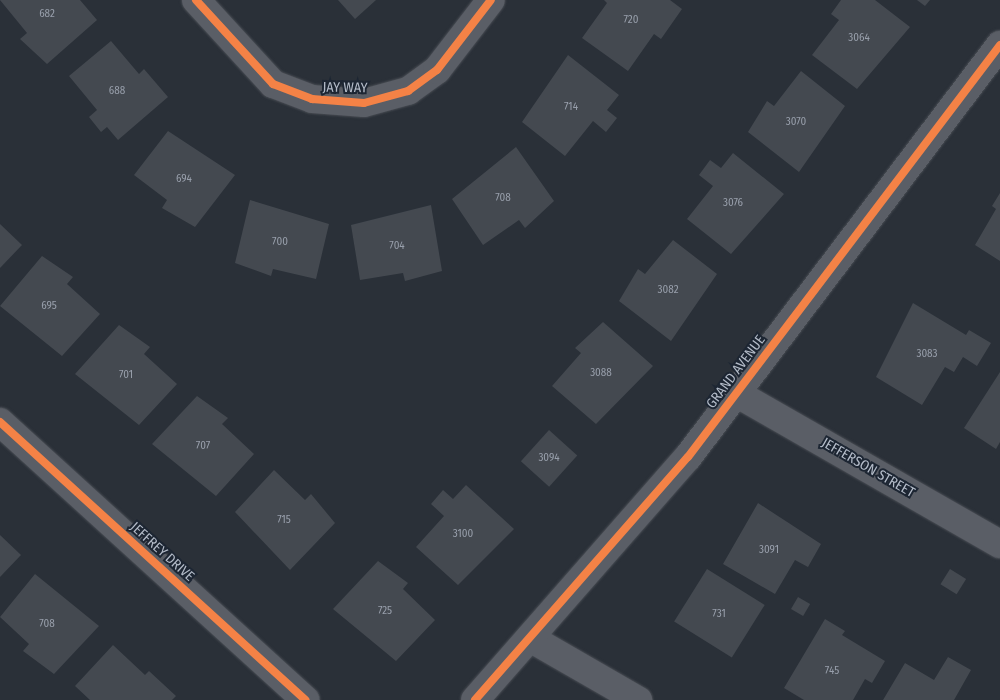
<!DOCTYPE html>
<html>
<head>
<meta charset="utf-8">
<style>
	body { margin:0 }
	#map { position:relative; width:1000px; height:700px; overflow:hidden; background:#2a3038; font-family:"Fira Sans Condensed",sans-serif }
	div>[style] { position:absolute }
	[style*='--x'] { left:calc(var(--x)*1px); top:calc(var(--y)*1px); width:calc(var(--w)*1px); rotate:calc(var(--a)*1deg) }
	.building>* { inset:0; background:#444950; transform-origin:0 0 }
	.roads { filter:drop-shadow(0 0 1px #484c53) drop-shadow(0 0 1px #484c53) }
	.minor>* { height:28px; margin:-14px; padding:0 14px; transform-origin:14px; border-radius:14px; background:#5a5e66 }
	.cycleway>* { height:8px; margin:-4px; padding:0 4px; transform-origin:4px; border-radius:4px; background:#f48246 }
	span { translate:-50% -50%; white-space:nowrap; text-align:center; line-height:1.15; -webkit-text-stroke:4px #1d2633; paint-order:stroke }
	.number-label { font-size:11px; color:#989fab }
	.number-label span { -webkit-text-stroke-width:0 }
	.street-label { font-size:14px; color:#b4bcc9 }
</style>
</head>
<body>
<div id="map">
	<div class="building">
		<div style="clip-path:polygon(0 0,80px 0,97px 20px,47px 64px,20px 39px,27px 33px)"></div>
		<div style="clip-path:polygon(338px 0,376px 0,355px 19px)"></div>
		<div style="clip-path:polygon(604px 0,670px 0,682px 9px,661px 39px,654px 34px,628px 71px,582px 38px,607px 3px)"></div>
		<div style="clip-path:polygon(841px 0,875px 0,910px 27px,857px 89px,812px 55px,839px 20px,831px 14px)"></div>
		<div style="clip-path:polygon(917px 0,930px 0,925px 6px)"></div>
		<div style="clip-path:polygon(111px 41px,139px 74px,144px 69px,168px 97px,118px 140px,107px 127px,101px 132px,89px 117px,97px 110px,69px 76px)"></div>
		<div style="clip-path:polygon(568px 55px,619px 95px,607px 110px,617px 118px,606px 132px,593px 121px,565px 156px,522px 122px)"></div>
		<div style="clip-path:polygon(801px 71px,845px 106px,799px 172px,748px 132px,767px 101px,774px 106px)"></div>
		<div style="clip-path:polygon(168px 131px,235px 175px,195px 227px,162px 208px,167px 200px,134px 175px)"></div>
		<div style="clip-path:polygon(516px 147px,554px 201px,525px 228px,519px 220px,483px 245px,452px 199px)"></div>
		<div style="clip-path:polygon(733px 153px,784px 194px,731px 254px,687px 219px,713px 186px,699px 175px,710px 160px,721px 168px)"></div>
		<div style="clip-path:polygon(1000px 193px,1000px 261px,975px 245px,996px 209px,992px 206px)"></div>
		<div style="clip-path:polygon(250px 200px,329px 224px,316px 279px,273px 269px,271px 276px,235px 263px)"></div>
		<div style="clip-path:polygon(431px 205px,442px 271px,405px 281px,403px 273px,360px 280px,351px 225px)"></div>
		<div style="clip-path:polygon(0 224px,22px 245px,0 268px)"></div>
		<div style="clip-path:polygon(673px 240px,717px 274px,671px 341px,619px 301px,638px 269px,645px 274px)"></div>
		<div style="clip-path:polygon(42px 256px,73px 277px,67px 284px,100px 314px,62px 356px,0 306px)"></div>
		<div style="clip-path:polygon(913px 303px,966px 335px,969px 330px,991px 343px,977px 366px,963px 357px,954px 372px,945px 367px,922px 405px,876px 377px)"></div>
		<div style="clip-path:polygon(603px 322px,653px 366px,596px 424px,552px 386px,581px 353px,575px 348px)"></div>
		<div style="clip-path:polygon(119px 325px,150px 347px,144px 354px,177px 384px,139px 425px,75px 374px)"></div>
		<div style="clip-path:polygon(1000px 372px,1000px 442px,996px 449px,964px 428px)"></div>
		<div style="clip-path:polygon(197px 396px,228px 418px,222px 424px,254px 454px,216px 496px,152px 444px)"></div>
		<div style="left:549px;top:430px;width:38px;height:42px;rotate:42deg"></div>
		<div style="clip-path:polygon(274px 470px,305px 500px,311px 494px,335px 523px,290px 570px,235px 512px)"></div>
		<div style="clip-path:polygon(466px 485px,514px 529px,458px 585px,416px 547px,444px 516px,431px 504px,443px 490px,453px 499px)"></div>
		<div style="clip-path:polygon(758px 503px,821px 544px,808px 567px,795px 560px,775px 594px,723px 564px)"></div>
		<div style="clip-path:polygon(0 535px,21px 555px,0 577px)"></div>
		<div style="clip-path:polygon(378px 561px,408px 583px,403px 589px,435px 620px,396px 661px,333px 609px)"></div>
		<div style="left:707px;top:569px;width:68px;height:62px;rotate:32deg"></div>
		<div style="left:950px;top:569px;width:19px;height:18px;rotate:32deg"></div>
		<div style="clip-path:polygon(35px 574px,99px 626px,54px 674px,23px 651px,29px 644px,0 617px)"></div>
		<div style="left:798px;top:597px;width:14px;height:14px;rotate:30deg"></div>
		<div style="clip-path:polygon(825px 619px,845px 631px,842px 635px,885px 661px,872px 683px,865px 679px,853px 700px,804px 700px,784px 688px)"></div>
		<div style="clip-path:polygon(113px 645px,145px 675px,149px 671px,176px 696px,172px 700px,90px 700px,75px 686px)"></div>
		<div style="clip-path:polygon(948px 657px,971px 670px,954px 700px,883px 700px,905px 663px,934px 680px)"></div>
	</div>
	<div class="roads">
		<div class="minor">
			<div style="--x:196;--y:0;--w:114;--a:47.5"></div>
			<div style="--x:273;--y:84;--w:42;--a:21"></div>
			<div style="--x:312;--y:99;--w:52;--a:4.4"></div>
			<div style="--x:364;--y:103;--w:46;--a:-15.3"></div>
			<div style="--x:408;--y:91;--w:36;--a:-36"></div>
			<div style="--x:437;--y:70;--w:88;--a:-52.4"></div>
			<div style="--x:736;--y:393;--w:304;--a:29.8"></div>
			<div style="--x:0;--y:422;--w:413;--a:42.3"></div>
			<div style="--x:530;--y:638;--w:125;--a:29.9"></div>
			<div style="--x:475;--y:700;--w:323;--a:-48.8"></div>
			<div style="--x:688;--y:457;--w:517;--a:-52.86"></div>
		</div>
	</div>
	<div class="cycleway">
		<div style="--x:196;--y:0;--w:114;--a:47.5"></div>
		<div style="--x:273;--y:84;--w:42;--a:21"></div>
		<div style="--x:312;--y:99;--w:52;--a:4.4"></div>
		<div style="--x:364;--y:103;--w:46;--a:-15.3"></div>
		<div style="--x:408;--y:91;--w:36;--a:-36"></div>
		<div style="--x:437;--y:70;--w:88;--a:-52.4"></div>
		<div style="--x:0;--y:422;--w:413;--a:42.3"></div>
		<div style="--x:475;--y:700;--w:323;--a:-48.8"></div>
		<div style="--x:688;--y:457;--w:517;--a:-52.86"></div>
	</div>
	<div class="number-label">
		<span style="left:47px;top:14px">682</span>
		<span style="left:631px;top:20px">720</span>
		<span style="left:859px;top:38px">3064</span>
		<span style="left:117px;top:91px">688</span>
		<span style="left:571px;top:107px">714</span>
		<span style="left:796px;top:122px">3070</span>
		<span style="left:184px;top:179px">694</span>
		<span style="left:503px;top:198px">708</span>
		<span style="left:733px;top:203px">3076</span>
		<span style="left:280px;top:242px">700</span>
		<span style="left:397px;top:246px">704</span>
		<span style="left:668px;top:290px">3082</span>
		<span style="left:49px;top:306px">695</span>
		<span style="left:927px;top:354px">3083</span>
		<span style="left:601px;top:373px">3088</span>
		<span style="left:126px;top:375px">701</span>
		<span style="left:203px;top:446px">707</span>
		<span style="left:549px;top:458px">3094</span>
		<span style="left:284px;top:520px">715</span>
		<span style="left:463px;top:534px">3100</span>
		<span style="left:769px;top:550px">3091</span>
		<span style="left:385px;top:611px">725</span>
		<span style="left:719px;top:614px">731</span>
		<span style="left:47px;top:624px">708</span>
		<span style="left:832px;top:671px">745</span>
	</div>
	<div class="street-label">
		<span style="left:345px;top:88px;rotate:1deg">JAY WAY</span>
		<span style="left:736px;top:372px;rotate:-53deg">GRAND AVENUE</span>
		<span style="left:868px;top:468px;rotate:30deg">JEFFERSON STREET</span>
		<span style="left:162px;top:552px;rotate:42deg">JEFFREY DRIVE</span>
	</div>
</div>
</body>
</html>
